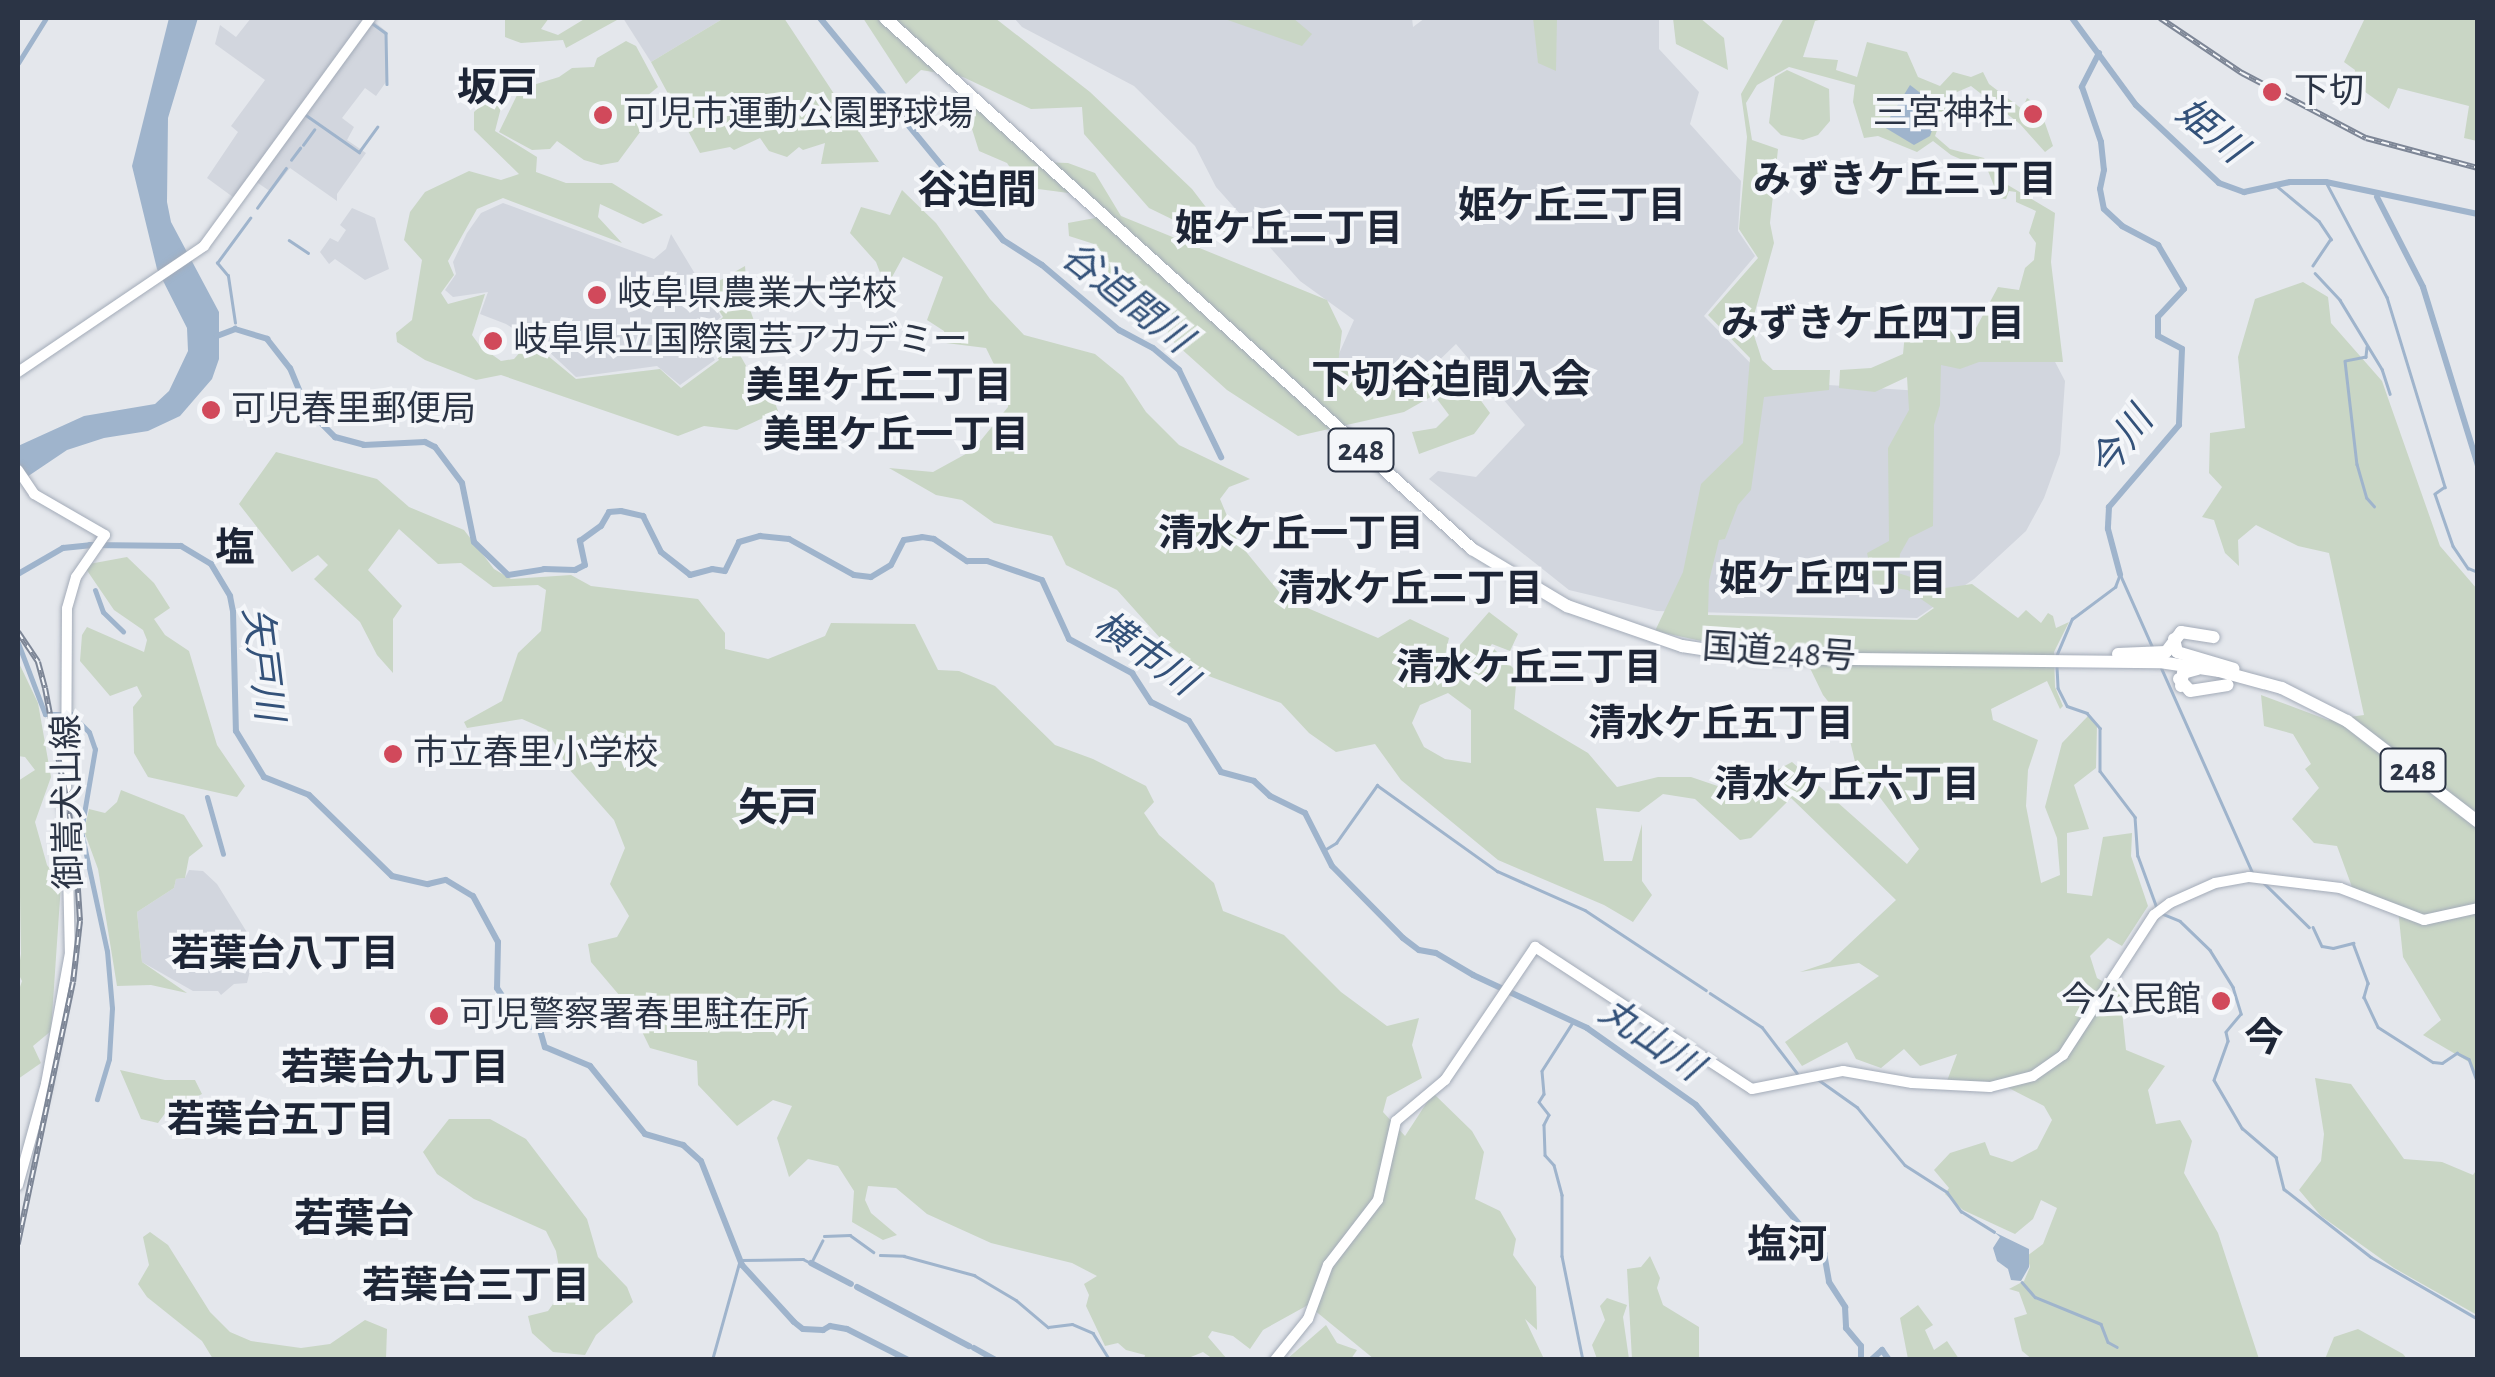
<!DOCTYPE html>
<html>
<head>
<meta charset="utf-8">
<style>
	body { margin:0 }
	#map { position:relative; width:2495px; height:1377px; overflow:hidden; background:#e4e7ec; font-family:"Alegreya Sans","Noto Sans JP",sans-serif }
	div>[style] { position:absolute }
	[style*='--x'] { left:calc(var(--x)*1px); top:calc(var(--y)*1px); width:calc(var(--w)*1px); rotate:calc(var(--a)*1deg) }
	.built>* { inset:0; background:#d2d6de }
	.green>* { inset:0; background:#c9d6c5 }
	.water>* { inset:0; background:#9fb4cc }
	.stream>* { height:2.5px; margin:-1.25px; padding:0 1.25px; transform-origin:1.25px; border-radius:1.25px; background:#9fb4cc }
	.canal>* { height:5px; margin:-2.5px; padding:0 2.5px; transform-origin:2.5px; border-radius:2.5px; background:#9fb4cc }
	.river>* { height:6px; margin:-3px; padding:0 3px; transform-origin:3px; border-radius:3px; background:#9fb4cc }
	.roads { filter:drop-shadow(0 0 2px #a3abb8) drop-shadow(0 0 2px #a3abb8) }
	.major>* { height:10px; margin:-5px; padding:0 5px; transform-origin:5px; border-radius:5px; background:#fff }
	.highway>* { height:12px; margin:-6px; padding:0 6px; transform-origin:6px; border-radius:6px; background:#fff }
	.rail>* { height:6px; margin-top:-3px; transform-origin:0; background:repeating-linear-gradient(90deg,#f4f6f9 0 8px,#7d8696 0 16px); box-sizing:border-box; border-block:2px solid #7d8696 }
	.dots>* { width:28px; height:28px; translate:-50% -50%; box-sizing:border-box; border:5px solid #f4f6f9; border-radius:50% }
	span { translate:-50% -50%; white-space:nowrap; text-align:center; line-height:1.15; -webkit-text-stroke:8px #f4f6f9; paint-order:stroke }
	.shield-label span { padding:2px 8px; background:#f4f6f9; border:2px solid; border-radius:8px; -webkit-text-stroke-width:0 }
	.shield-label { font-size:32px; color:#2b3445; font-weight:700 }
	.poi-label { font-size:35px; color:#2b3445 }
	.left { translate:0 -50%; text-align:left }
	.right { translate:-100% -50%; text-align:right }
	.street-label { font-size:35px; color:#2b3445 }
	.water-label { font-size:38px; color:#34527a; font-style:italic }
	.neighbourhood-label { font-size:38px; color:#1d2536; font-weight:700 }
	.quarter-label { font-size:40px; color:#1d2536; font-weight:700 }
	.frame { position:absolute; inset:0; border:20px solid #2b3445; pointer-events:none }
</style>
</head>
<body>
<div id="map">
	<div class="built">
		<div style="clip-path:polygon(251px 18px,370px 18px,387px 32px,386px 82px,376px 96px,365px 88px,342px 118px,354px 127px,347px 140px,366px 153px,337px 194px,337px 201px,290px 168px,271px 192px,252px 179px,237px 200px,207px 178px,238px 132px,231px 126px,265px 80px,215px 44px,220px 25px,236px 37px)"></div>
		<div style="clip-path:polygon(623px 18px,724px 18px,651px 62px)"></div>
		<div style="clip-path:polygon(1014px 18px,1412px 18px,1413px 27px,1425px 18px,1659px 18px,1659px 49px,1699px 92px,1690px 124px,1741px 181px,1738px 231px,1755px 256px,1704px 316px,1768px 381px,1921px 391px,1927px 362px,2052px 356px,2065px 381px,2060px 454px,2044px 498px,2026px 531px,1974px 579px,1917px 618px,1657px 611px,1569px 590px,1429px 479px,1438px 471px,1476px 477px,1525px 425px,1456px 344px,1396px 402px,1325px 385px,1354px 320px,1300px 281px,1216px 187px,1195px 146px,1134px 86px,1022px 27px)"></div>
		<div style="clip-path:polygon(503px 203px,654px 259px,666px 249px,671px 234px,721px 317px,700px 335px,715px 360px,680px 385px,657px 366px,576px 377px,545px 348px,506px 324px,480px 314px,488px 292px,453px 297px,445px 290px,456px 274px,453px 262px,467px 233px,481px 213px)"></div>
		<div style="clip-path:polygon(352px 208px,375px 218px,389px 269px,365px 280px,335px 259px,329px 264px,320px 252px,330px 238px,338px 242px,346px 230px,340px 225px)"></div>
		<div style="clip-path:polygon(189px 870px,203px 871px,217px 884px,248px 934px,253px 959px,247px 983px,234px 984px,221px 995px,218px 991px,193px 991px,142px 962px,137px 912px,174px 888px,176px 879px,185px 878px)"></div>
	</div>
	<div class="green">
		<div style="clip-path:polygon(505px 18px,549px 18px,541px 29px,558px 35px,586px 18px,617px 20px,566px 48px,563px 40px,521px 43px,505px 37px)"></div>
		<div style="clip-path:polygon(724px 18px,784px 18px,879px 162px,821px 164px,825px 143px,803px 150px,799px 147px,787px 157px,769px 151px,760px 138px,734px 150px,730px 147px,700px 153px,651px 62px)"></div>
		<div style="clip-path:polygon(863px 18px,995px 18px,1090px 92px,1192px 189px,1225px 232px,1188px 227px,1149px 208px,1084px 134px,1082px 107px,1031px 109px,963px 77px,921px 70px,906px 84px)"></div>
		<div style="clip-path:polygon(1222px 18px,1293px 18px,1312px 34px,1302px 46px)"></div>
		<div style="clip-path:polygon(1533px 18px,1557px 18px,1556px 71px,1538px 63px)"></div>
		<div style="clip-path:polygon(1673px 18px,1700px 18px,1724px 38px,1728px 70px,1676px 44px)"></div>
		<div style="clip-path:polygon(evenodd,1784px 18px,1827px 18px,1815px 21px,1803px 57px,1838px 60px,1836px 70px,1857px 77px,1867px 42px,1907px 52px,1918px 77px,1940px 86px,1953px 72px,1971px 77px,1983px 72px,1989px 84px,2022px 109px,2027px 98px,2039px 106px,2053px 146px,2045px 152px,2020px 124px,1971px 86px,1950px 95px,1935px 136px,1950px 149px,1984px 158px,2001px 181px,2055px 213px,2051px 262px,2063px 362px,1979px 362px,1960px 369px,1941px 365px,1940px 405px,1934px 425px,1933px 526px,1909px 538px,1900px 554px,1898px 573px,1945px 588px,1972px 584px,2018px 618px,2026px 610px,2041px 623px,2048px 613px,2053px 616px,2056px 628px,2069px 622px,2054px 652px,2055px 687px,2063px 706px,2060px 709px,2047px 681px,1991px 709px,1993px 720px,2038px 740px,2028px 770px,2026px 806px,2041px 883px,2060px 875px,2057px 838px,2045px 807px,2062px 743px,2088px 716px,2097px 725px,2096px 768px,2074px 785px,2089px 829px,2067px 833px,2067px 893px,2092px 896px,2103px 837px,2132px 833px,2131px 856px,2148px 906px,2122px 946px,2108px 938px,2090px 956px,2097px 978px,2120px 992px,2126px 1050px,2165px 1066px,2148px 1090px,2156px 1124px,2180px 1120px,2192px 1141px,2184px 1173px,2218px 1233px,2259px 1359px,2033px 1360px,2022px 1351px,2014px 1318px,2027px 1314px,2019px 1292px,2009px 1289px,2024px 1281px,2030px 1267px,2027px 1256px,2043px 1244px,2057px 1208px,2041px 1200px,2033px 1219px,2015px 1234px,1963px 1210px,1945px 1194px,1949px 1188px,1934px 1170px,1950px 1153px,1985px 1142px,1990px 1155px,2012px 1162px,2037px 1149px,2052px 1120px,2044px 1106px,1997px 1082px,1947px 1081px,1957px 1054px,1920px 1066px,1904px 1049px,1881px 1068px,1856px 1059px,1847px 1042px,1802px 1066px,1785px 1042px,1879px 976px,1859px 963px,1800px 972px,1830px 962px,1896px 900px,1791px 798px,1751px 838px,1740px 840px,1695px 799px,1663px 794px,1639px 812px,1596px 808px,1604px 861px,1632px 861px,1642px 824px,1642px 881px,1652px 895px,1633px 922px,1604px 905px,1498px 860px,1401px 780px,1375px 744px,1336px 752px,1309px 733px,1281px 703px,1206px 675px,1161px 639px,1117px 590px,1066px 565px,1052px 536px,994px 523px,962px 500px,936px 495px,889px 468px,933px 472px,973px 450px,1008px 407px,1009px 395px,986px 348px,946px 343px,944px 331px,927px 320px,943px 277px,903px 257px,886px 288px,876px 262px,850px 233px,861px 207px,890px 215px,902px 190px,936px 223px,990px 299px,1024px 335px,1095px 354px,1123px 377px,1146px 412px,1179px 445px,1250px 479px,1229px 487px,1220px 499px,1238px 542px,1284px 598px,1378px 638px,1410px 619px,1449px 638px,1440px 678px,1456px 679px,1481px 670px,1494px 649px,1517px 672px,1514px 709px,1588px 753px,1617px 787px,1658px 777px,1691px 777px,1756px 799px,1775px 771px,1792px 762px,1907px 864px,1919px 849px,1856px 766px,1846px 724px,1823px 695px,1808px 664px,1655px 631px,1683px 572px,1701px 484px,1743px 443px,1750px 358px,1708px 315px,1758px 258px,1739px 229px,1747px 137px,1741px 94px,1784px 18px,1789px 67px,1855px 85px,1853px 102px,1864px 138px,1878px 136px,1917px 152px,1933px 141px,1951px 155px,1988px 171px,1999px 198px,2006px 199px,2009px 191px,2016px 192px,2016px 202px,2036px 211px,2029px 233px,2036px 243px,2034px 260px,2025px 268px,2019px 290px,1998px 287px,1976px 328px,1958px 333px,1932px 323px,1927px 338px,1905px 333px,1903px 354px,1871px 368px,1840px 370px,1839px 388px,1875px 392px,1907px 377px,1909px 410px,1888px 448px,1889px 541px,1867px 553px,1874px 585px,1908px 590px,1934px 608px,1917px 620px,1708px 615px,1709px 581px,1719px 540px,1725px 539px,1738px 505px,1751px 490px,1764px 397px,1829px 390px,1830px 370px,1773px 370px,1762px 360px,1751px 326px,1774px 243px,1770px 223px,1778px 149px,1752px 140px,1746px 103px,1757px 85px,1789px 67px,1784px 18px,1448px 693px,1471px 710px,1471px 763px,1445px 759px,1424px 747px,1412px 723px,1420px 705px,1448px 693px)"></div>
		<div style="clip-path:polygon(2365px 18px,2477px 18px,2477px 141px,2464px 138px,2469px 106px,2398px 88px,2389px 109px,2354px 84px,2355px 70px,2344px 62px)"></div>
		<div style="clip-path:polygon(626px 41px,636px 46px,658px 87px,647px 96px,642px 120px,646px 124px,618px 162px,601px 165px,584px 160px,557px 141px,550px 149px,532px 150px,499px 132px,520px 89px,559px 77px,572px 68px,594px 67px,597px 58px)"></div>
		<div style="clip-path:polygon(1787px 70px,1829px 89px,1830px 121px,1818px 135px,1803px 140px,1781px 135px,1769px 123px,1775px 77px)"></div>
		<div style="clip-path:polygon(492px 95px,503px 100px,495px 131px,537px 157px,536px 172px,566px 183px,612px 183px,663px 215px,643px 224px,600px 204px,598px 217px,622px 243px,503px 198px,477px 209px,448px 261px,454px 275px,441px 293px,448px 304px,485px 294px,472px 335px,480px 346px,501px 361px,514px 359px,530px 341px,576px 379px,660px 369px,681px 388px,719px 360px,704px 336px,723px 317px,705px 289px,745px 266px,748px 304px,758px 332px,740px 355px,749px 371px,763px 371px,778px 411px,737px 430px,704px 426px,678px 436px,501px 375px,476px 380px,425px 360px,397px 342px,396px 333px,412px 320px,422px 260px,404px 240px,410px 212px,425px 192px,469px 171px,501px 180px,519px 174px,474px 130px,474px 112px)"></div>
		<div style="clip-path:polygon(959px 95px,979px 98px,1002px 119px,1021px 150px,1038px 162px,1068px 163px,1095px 173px,1121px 216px,1327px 300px,1342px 331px,1338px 364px,1368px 381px,1414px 381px,1435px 358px,1462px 375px,1490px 413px,1474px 434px,1419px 454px,1412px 432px,1436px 428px,1449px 415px,1434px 395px,1404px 412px,1298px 436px,1227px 390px,1167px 336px,1173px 305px,1144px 286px,1106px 276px,1094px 244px,1069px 236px,1068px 223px,1095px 218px,1094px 202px,1076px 194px,1023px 187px,1007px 163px,979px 151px,972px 129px,956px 115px)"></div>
		<div style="clip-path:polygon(2303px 282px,2328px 297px,2331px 323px,2382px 381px,2440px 546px,2477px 589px,2477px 1083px,2469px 1062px,2423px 1035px,2441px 1020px,2403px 957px,2398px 909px,2352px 887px,2337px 846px,2314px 843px,2292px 819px,2319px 788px,2305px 769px,2311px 764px,2293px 734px,2264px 726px,2261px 695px,2328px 720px,2364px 715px,2329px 553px,2298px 546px,2256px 525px,2238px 540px,2239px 566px,2225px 553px,2214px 520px,2202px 517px,2222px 487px,2209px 473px,2210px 433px,2245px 428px,2238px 357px,2255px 299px)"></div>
		<div style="clip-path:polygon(276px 452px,377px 479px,409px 507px,464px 530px,494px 569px,511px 579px,571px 575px,591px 586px,698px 599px,725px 633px,725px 649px,768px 659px,825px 636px,831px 623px,915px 624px,938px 670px,959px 671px,995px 686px,1055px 745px,1093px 759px,1146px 786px,1154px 802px,1144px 813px,1159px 835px,1214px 883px,1223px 911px,1284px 935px,1341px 992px,1387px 1026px,1419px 1018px,1412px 1045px,1422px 1078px,1387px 1097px,1383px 1112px,1405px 1136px,1433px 1093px,1472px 1131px,1484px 1152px,1475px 1199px,1500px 1211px,1516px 1239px,1513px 1255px,1536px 1287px,1537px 1330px,1525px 1319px,1544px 1359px,1374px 1359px,1308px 1305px,1263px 1330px,1250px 1349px,1233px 1336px,1212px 1331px,1208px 1337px,1227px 1359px,1213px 1359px,1203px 1352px,1186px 1359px,1144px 1359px,1145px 1355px,1126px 1350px,1118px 1343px,1105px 1346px,1086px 1306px,1089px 1295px,1084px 1284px,1097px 1276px,1072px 1263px,991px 1243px,927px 1214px,896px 1188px,868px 1186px,865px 1200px,871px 1213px,897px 1235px,883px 1240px,852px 1222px,854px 1191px,838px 1166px,808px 1159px,789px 1177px,777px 1138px,792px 1106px,773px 1100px,737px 1126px,698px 1085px,697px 1061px,650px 1048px,631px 1009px,591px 962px,588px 944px,617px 937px,629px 916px,610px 884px,625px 848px,614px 820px,568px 768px,547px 730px,522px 719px,467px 728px,464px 722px,502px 701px,518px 653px,541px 631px,546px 590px,538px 585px,493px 587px,461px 563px,438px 564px,399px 529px,368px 570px,402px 606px,393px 619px,393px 673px,377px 655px,360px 622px,314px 579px,328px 565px,318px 555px,292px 572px,239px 504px)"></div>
		<div style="clip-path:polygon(127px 557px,154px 583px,170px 608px,154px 619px,165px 635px,189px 651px,217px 745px,245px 786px,237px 797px,148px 777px,134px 753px,133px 707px,142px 696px,137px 686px,110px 696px,80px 661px,82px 635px,87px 627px,144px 652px,147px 640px,143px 630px,114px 610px,86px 569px,89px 564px)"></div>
		<div style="clip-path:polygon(1489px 612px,1518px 634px,1510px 651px,1492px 644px,1479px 661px,1453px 668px,1453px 653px)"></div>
		<div style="clip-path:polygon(18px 661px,38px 703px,51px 777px,35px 822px,47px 865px,61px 884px,51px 1031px,33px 1046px,41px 1063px,18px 1079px,18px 993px,22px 981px,18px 973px,21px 954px,18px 781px,35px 770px,25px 757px,18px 756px)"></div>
		<div style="clip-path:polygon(121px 790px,184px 815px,203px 846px,189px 857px,185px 878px,176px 879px,174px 888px,137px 912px,142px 962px,187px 993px,151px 985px,117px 986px,98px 869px,84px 831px,89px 809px,105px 813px,117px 802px)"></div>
		<div style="clip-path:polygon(120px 1070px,165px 1080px,195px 1080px,202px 1094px,166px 1112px,158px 1123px,141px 1119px)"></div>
		<div style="clip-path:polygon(2315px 1078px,2351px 1084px,2404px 1159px,2442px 1162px,2473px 1175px,2477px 1169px,2477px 1315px,2394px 1268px,2321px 1216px,2299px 1190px,2321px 1161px,2324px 1134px)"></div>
		<div style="clip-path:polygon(449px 1119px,490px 1119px,526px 1139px,587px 1219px,598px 1257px,627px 1287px,633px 1302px,596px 1335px,585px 1355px,553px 1352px,532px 1333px,528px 1316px,548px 1311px,563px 1290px,556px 1251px,546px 1231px,474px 1199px,437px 1174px,423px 1152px)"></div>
		<div style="clip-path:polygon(150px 1232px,168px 1245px,210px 1312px,230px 1332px,251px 1341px,301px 1348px,330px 1344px,365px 1320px,387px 1329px,386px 1359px,213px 1359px,202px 1341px,147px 1297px,138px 1284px,149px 1265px,143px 1237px)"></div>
		<div style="clip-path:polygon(1650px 1256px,1660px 1278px,1657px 1288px,1663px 1305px,1699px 1327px,1699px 1359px,1632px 1359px,1627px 1269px,1641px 1267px)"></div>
		<div style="clip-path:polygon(1607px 1298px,1627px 1305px,1623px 1317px,1629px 1359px,1597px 1359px,1592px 1345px,1605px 1320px,1600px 1306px)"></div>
		<div style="clip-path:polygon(1918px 1305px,1933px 1325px,1925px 1330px,1934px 1350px,1947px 1341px,1959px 1359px,1908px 1359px,1900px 1318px)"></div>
		<div style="clip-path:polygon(1326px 1325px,1337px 1343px,1357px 1350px,1351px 1359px,1287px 1359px)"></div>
		<div style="clip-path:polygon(2358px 1329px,2403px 1354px,2407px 1359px,2325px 1359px,2334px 1337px)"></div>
	</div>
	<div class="water">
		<div style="clip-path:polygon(169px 18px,198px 18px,168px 118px,167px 202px,171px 222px,219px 312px,219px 359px,212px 379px,180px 416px,148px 431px,104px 438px,67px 450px,18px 483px,18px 446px,84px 416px,155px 404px,169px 391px,188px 351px,187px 328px,157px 269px,132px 166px)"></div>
		<div style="clip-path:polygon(1910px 85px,1940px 108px,1930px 136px,1914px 145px,1884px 127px)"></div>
		<div style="clip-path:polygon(1994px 1232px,2029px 1249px,2029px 1267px,2021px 1281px,2011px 1280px,2008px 1269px,1997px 1261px,1993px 1248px,2000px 1237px)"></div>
	</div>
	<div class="stream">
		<div style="--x:372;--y:23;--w:17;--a:36"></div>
		<div style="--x:386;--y:33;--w:51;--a:88.9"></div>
		<div style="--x:306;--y:115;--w:65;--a:34.9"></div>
		<div style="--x:359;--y:152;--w:31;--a:-54"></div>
		<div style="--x:303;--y:145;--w:19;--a:-54"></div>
		<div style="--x:291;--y:160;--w:15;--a:-53"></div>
		<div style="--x:2326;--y:182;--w:130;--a:62.1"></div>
		<div style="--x:2387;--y:297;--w:199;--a:73"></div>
		<div style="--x:2445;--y:487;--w:12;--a:145"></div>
		<div style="--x:2435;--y:494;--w:55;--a:70.9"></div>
		<div style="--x:2453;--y:546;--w:27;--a:56"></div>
		<div style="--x:2468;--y:568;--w:11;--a:22"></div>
		<div style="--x:2278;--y:187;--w:53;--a:39.7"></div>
		<div style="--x:2319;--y:221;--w:22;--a:56"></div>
		<div style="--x:2331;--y:239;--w:32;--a:124"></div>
		<div style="--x:257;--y:208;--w:49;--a:-54.1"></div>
		<div style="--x:289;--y:240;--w:23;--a:34"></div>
		<div style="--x:2315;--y:273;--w:37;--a:47"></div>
		<div style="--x:2340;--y:300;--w:81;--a:58.7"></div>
		<div style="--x:2382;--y:369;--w:26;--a:72"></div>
		<div style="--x:235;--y:323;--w:48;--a:-98.5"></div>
		<div style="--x:228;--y:276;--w:17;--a:-130"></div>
		<div style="--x:217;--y:263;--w:56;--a:-53.7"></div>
		<div style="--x:235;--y:329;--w:2;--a:-90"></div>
		<div style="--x:2367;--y:347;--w:10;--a:96"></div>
		<div style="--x:2366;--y:357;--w:21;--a:169"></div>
		<div style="--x:2345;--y:361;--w:104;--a:83.4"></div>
		<div style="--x:2357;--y:464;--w:35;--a:74"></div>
		<div style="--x:2367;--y:498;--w:11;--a:49"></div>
		<div style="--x:2121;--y:576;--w:77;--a:66.1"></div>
		<div style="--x:2057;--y:654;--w:38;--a:-67"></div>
		<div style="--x:2072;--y:619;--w:54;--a:-36.7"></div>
		<div style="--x:2115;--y:587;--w:14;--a:-69"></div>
		<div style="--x:2057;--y:667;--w:21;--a:87"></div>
		<div style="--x:2058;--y:688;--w:20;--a:63"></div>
		<div style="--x:2067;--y:706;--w:21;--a:19"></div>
		<div style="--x:2087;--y:713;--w:20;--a:49"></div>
		<div style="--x:2100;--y:728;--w:43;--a:90"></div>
		<div style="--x:2100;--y:771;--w:58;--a:52.7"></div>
		<div style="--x:2135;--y:817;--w:39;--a:86"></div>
		<div style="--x:2138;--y:856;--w:55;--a:69.9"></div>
		<div style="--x:2161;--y:667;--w:227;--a:66"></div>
		<div style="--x:1326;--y:849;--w:12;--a:-31"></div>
		<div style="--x:1336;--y:843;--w:71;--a:-54.7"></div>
		<div style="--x:1377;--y:785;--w:148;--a:35.6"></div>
		<div style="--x:1497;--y:871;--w:96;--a:23.9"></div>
		<div style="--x:1585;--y:910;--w:145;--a:33.5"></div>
		<div style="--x:2264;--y:883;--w:63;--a:44.4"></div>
		<div style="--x:2163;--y:914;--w:18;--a:22"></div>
		<div style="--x:2180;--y:921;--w:42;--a:44"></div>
		<div style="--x:2210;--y:950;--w:44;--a:58.1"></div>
		<div style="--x:2233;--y:987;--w:28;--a:73"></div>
		<div style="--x:2241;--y:1014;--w:23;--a:130"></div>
		<div style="--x:2226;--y:1032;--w:9;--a:77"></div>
		<div style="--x:2228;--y:1041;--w:41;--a:109.7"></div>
		<div style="--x:2214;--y:1080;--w:56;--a:59.7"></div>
		<div style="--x:2242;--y:1128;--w:45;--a:40.5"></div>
		<div style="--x:2276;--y:1157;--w:33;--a:76"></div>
		<div style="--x:2284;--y:1189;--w:110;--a:38"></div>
		<div style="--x:2371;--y:1257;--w:124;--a:30.1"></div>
		<div style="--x:2313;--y:927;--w:21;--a:65"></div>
		<div style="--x:2322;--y:946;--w:11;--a:10"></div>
		<div style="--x:2333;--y:948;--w:21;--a:-14"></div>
		<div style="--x:2353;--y:943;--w:43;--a:69.4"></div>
		<div style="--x:2368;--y:983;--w:15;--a:106"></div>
		<div style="--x:2364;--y:997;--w:33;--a:65"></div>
		<div style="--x:2378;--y:1027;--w:65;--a:32.5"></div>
		<div style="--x:2433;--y:1062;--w:9;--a:6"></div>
		<div style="--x:2442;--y:1063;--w:18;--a:-34"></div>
		<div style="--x:2457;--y:1053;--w:13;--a:27"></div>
		<div style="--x:2469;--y:1059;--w:27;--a:70"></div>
		<div style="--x:1710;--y:993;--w:62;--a:33.2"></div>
		<div style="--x:1762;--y:1027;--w:58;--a:52.7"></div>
		<div style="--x:1574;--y:1021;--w:59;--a:122.6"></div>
		<div style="--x:1542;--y:1071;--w:23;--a:85"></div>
		<div style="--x:1544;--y:1094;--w:9;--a:122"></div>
		<div style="--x:1539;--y:1102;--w:16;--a:52"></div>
		<div style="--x:1549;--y:1115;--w:11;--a:117"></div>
		<div style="--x:1544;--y:1125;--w:30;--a:88"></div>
		<div style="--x:1545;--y:1155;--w:13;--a:48"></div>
		<div style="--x:1554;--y:1165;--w:31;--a:75"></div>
		<div style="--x:1562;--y:1195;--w:61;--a:90"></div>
		<div style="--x:1562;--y:1256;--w:106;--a:78.6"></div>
		<div style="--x:1819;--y:1080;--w:47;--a:35.4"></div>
		<div style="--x:1857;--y:1107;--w:75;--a:50.4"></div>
		<div style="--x:1905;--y:1165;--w:50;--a:32.7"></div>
		<div style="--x:1947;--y:1192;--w:24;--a:54"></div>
		<div style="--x:1961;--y:1211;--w:39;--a:32"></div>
		<div style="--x:824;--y:1236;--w:26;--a:-2"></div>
		<div style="--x:850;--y:1235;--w:29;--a:36"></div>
		<div style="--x:880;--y:1255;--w:24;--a:2"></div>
		<div style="--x:904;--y:1256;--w:73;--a:15.2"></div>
		<div style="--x:974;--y:1275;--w:49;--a:30.8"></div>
		<div style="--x:1016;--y:1300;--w:42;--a:40.2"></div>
		<div style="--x:1048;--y:1327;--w:24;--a:-7"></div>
		<div style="--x:1072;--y:1324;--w:23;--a:23"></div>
		<div style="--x:1093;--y:1333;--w:32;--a:58"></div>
		<div style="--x:2022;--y:1282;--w:20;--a:49"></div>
		<div style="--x:2035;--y:1297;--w:71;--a:22.2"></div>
		<div style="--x:2101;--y:1324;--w:19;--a:69"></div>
		<div style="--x:2108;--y:1342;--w:10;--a:29"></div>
		<div style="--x:712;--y:1360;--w:104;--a:-74.4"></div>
		<div style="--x:740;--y:1260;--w:63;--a:-0.9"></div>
		<div style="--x:803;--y:1259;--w:9;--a:27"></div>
		<div style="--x:811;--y:1263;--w:25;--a:-63"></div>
	</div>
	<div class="canal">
		<div style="--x:18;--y:63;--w:53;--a:-58.1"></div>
		<div style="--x:95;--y:590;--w:23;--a:70"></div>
		<div style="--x:103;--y:612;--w:28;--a:44"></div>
		<div style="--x:18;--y:643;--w:76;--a:69.2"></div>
		<div style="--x:45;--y:714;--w:26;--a:0"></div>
		<div style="--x:71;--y:714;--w:25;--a:45"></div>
		<div style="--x:89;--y:732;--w:18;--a:71"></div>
		<div style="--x:95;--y:749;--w:83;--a:99.7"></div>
		<div style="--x:81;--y:831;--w:123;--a:77.8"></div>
		<div style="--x:107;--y:951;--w:57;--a:85"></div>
		<div style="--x:112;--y:1008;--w:51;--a:93.4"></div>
		<div style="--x:109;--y:1059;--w:42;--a:106.7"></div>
		<div style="--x:207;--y:797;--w:59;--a:74.3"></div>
	</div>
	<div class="river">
		<div style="--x:820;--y:18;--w:288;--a:50.5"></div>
		<div style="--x:1003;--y:240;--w:46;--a:32.7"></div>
		<div style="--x:1042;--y:265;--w:101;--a:40.2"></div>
		<div style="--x:1119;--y:330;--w:38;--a:28"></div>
		<div style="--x:1153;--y:348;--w:34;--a:40"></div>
		<div style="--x:1179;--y:370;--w:97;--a:64.2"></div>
		<div style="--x:2072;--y:18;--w:108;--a:53.7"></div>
		<div style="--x:2136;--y:105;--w:114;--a:43.2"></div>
		<div style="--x:2219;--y:183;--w:27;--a:20"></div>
		<div style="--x:2244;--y:192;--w:47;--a:-12.3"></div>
		<div style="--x:2290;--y:182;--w:36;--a:0"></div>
		<div style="--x:2326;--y:182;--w:155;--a:11.9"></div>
		<div style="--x:2099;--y:53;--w:38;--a:117"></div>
		<div style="--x:2082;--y:87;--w:58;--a:70.9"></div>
		<div style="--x:2101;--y:142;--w:28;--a:84"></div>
		<div style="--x:2104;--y:170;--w:19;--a:102"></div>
		<div style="--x:2100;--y:189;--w:20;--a:79"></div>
		<div style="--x:2104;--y:209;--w:25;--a:43"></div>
		<div style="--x:2122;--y:226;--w:41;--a:27.8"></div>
		<div style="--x:2158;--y:245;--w:51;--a:59.4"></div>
		<div style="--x:2184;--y:289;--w:38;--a:133"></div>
		<div style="--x:2158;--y:317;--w:19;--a:90"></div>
		<div style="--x:2158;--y:336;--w:27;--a:28"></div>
		<div style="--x:2182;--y:349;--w:76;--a:92.3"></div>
		<div style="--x:2179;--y:425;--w:108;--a:130.5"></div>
		<div style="--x:2109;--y:507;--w:22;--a:93"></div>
		<div style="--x:2108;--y:529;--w:47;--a:75.1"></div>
		<div style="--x:2377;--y:197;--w:101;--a:62.9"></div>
		<div style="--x:2423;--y:287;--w:187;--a:72.9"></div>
		<div style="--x:217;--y:336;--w:19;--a:-21"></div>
		<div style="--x:235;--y:329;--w:34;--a:17"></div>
		<div style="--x:267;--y:339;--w:37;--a:52"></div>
		<div style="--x:290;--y:368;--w:44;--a:67.5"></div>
		<div style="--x:307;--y:409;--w:40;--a:45"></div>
		<div style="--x:335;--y:437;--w:30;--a:15"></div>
		<div style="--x:364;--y:445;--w:61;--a:-2.8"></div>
		<div style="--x:425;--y:442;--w:11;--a:27"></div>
		<div style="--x:435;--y:447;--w:45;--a:53.1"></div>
		<div style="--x:462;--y:483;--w:60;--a:78.5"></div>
		<div style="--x:474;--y:542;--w:47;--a:44.1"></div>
		<div style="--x:508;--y:575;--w:36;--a:-9"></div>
		<div style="--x:544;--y:569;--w:31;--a:2"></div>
		<div style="--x:575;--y:570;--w:11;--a:-27"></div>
		<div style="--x:585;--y:565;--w:25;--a:-102"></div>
		<div style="--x:580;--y:541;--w:26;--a:-36"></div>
		<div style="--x:601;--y:526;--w:16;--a:-60"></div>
		<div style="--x:609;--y:512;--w:12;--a:-5"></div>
		<div style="--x:621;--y:511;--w:23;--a:13"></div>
		<div style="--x:643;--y:516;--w:40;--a:63.4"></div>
		<div style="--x:661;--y:552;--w:37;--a:38"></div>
		<div style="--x:690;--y:575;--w:23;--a:-15"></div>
		<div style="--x:712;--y:569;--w:13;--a:9"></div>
		<div style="--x:725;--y:571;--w:32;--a:-64"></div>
		<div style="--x:739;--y:542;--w:22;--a:-16"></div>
		<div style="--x:760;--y:536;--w:29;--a:6"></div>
		<div style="--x:789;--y:539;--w:74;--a:29"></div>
		<div style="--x:854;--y:575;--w:17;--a:7"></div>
		<div style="--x:871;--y:577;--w:23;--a:-31"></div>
		<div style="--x:891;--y:565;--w:28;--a:-63"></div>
		<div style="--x:904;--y:540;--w:18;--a:-9"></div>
		<div style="--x:922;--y:537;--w:12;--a:9"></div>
		<div style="--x:934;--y:539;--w:40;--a:34"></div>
		<div style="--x:967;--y:561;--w:20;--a:0"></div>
		<div style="--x:987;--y:561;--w:58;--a:19.1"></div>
		<div style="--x:1042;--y:580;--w:65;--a:65.4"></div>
		<div style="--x:1069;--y:639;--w:72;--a:28.4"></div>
		<div style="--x:1132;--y:673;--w:35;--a:57"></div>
		<div style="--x:1151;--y:702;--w:42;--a:26.6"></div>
		<div style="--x:1189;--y:721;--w:60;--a:57.9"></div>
		<div style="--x:1221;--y:772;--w:34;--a:15"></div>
		<div style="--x:1254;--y:781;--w:22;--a:43"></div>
		<div style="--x:1270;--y:796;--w:39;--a:26"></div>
		<div style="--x:1305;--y:813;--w:59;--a:63"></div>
		<div style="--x:1332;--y:866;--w:101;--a:45.4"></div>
		<div style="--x:1403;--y:938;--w:20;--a:37"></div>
		<div style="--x:1419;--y:950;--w:17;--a:10"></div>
		<div style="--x:1436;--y:953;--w:43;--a:30.7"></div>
		<div style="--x:1473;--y:975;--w:126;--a:24.9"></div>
		<div style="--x:1587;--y:1028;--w:133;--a:35.2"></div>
		<div style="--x:1696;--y:1105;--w:196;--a:49.1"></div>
		<div style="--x:1824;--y:1253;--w:29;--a:80"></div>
		<div style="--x:1829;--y:1282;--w:30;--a:57"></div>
		<div style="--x:1845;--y:1307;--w:21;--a:87"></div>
		<div style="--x:1846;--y:1328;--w:23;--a:50"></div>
		<div style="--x:1861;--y:1346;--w:14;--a:90"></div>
		<div style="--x:18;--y:574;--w:52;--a:-30"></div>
		<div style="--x:63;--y:548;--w:27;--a:-6"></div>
		<div style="--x:90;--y:545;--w:91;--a:0.6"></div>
		<div style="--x:181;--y:546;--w:35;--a:31"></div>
		<div style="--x:211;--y:564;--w:37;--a:59"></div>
		<div style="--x:230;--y:596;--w:15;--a:79"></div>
		<div style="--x:233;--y:611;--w:120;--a:88.6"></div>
		<div style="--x:236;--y:731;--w:54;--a:58.7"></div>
		<div style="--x:264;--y:777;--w:48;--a:21.8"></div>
		<div style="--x:309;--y:795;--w:116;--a:44.3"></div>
		<div style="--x:392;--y:876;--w:37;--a:13"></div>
		<div style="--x:428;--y:884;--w:18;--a:-13"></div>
		<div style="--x:446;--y:880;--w:31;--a:31"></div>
		<div style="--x:473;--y:896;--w:52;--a:61.5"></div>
		<div style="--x:498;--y:942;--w:46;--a:91.2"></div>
		<div style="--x:497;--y:988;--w:17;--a:57"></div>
		<div style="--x:506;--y:1002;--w:26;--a:54"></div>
		<div style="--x:521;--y:1023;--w:20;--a:20"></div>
		<div style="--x:540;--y:1030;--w:18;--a:74"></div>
		<div style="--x:545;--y:1047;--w:49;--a:22.9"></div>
		<div style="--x:590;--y:1066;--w:87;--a:51"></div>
		<div style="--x:645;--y:1134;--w:40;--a:16"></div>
		<div style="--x:683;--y:1145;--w:24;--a:42"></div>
		<div style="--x:701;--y:1161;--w:112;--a:68.5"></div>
		<div style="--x:742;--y:1265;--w:77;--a:47.6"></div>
		<div style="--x:794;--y:1322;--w:11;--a:38"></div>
		<div style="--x:803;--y:1329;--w:20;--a:3"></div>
		<div style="--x:823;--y:1330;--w:8;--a:-30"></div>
		<div style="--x:830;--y:1326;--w:17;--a:10"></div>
		<div style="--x:847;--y:1329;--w:68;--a:26.9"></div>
		<div style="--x:811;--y:1263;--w:45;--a:27.7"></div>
		<div style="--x:857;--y:1287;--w:127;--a:27.8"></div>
		<div style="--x:974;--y:1348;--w:25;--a:29"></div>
		<div style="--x:1871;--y:1360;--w:15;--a:-42"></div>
		<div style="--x:1882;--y:1350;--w:12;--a:55"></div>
	</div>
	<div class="roads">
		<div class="major">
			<div style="--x:18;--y:372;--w:225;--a:-34.1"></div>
			<div style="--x:204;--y:246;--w:282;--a:-53.9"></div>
			<div style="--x:18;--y:470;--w:29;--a:56"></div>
			<div style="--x:34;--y:494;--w:82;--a:30"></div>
			<div style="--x:105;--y:535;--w:51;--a:124.6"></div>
			<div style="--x:76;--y:577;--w:33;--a:106"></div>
			<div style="--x:67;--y:609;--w:178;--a:90.3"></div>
			<div style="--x:66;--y:787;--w:10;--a:119"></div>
			<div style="--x:61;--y:796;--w:30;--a:78"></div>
			<div style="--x:67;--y:825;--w:128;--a:88.7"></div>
			<div style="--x:70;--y:953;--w:133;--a:100.4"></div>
			<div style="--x:46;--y:1084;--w:105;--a:105.5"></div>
			<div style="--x:1275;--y:1360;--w:53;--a:-51.2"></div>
			<div style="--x:1308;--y:1319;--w:58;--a:-69.7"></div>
			<div style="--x:1328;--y:1265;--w:82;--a:-52.4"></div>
			<div style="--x:1378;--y:1200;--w:81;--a:-77.2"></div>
			<div style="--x:1396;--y:1121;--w:64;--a:-39.9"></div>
			<div style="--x:1445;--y:1080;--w:161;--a:-55.9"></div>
			<div style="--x:1535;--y:947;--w:259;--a:33.2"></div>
			<div style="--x:1752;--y:1089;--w:93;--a:-11.2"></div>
			<div style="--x:1843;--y:1071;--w:70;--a:9.9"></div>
			<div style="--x:1912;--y:1083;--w:78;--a:2.9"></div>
			<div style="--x:1990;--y:1087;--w:44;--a:-14.3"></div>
			<div style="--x:2033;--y:1076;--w:37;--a:-35"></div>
			<div style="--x:2063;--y:1055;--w:167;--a:-57"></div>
			<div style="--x:2154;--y:915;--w:20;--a:-37"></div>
			<div style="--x:2170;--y:903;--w:49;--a:-24"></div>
			<div style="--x:2215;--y:883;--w:35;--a:-10"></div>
			<div style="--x:2249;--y:877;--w:92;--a:6.9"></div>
			<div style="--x:2340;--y:888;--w:90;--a:20.9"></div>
			<div style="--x:2424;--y:920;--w:55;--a:-12.5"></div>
		</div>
		<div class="highway">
			<div style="--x:885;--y:18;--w:792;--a:42.13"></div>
			<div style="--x:1472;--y:549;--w:111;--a:31"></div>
			<div style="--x:1567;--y:606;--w:122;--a:19.2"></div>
			<div style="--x:1682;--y:646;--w:79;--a:8.7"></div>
			<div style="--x:1760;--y:658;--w:400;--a:0.6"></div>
			<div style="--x:2160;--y:662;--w:60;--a:8.7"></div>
			<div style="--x:2219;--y:671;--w:65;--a:15.1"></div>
			<div style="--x:2282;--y:688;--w:73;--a:26.9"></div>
			<div style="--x:2347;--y:721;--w:165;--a:37.6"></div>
			<div style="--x:2174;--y:639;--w:13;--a:77"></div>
			<div style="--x:2177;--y:652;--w:59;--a:16.6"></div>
			<div style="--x:2118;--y:654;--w:48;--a:-2.4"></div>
			<div style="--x:2166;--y:652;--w:25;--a:-53"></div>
			<div style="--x:2181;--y:632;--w:33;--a:9"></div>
			<div style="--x:2179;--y:679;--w:16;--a:47"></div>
			<div style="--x:2190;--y:691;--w:38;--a:-9"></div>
			<div style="--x:2181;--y:686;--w:13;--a:-81"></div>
			<div style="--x:2183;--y:673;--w:15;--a:-16"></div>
		</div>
	</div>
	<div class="rail">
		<div style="--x:2160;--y:18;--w:99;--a:33.9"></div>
		<div style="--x:2242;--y:73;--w:140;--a:27.7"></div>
		<div style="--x:2366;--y:138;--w:116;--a:15"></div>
		<div style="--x:18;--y:632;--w:36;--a:56"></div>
		<div style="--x:38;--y:662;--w:27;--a:75"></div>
		<div style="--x:45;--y:688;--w:160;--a:79.2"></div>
		<div style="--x:75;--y:845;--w:76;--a:86.2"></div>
		<div style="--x:80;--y:921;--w:61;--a:96.5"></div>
		<div style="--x:73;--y:982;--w:268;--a:101.9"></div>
	</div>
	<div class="dots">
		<div style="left:2272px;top:92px;background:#d1495b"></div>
		<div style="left:2033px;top:114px;background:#d1495b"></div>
		<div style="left:603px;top:115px;background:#d1495b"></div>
		<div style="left:597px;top:295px;background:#d1495b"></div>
		<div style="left:493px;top:341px;background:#d1495b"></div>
		<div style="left:211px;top:410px;background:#d1495b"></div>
		<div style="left:393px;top:754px;background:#d1495b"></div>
		<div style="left:2221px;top:1001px;background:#d1495b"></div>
		<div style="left:439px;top:1016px;background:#d1495b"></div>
	</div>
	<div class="shield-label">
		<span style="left:1361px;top:450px">248</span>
		<span style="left:2413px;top:770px">248</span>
	</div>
	<div class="poi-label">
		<span class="left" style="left:2294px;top:92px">下切</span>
		<span class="right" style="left:2013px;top:114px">三宮神社</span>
		<span class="left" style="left:623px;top:115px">可児市運動公園野球場</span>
		<span class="left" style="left:617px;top:295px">岐阜県農業大学校</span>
		<span class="left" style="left:513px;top:341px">岐阜県立国際園芸アカデミー</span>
		<span class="left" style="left:231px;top:410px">可児春里郵便局</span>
		<span class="left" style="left:413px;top:754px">市立春里小学校</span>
		<span class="right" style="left:2201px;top:1001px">今公民館</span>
		<span class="left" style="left:459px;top:1016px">可児警察署春里駐在所</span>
	</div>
	<div class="street-label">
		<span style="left:1779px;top:653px;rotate:4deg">国道248号</span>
		<span style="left:69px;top:802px;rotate:-91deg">御嵩犬山線</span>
	</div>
	<div class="water-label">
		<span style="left:2210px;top:132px;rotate:39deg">姫川</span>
		<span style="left:1125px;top:299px;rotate:38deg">谷追間川</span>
		<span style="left:2123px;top:444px;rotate:-53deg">今川</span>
		<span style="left:1144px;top:655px;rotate:35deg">横市川</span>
		<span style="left:261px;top:664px;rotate:83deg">矢戸川</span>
		<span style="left:1650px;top:1041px;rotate:34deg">丸山川</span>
	</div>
	<div class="neighbourhood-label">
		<span style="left:1905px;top:182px">みずきケ丘三丁目</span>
		<span style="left:1572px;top:208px">姫ケ丘三丁目</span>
		<span style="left:1289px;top:231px">姫ケ丘二丁目</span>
		<span style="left:1873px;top:326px">みずきケ丘四丁目</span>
		<span style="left:879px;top:388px">美里ケ丘二丁目</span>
		<span style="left:896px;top:437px">美里ケ丘一丁目</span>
		<span style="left:1291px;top:536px">清水ケ丘一丁目</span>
		<span style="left:1833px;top:581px">姫ケ丘四丁目</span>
		<span style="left:1410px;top:591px">清水ケ丘二丁目</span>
		<span style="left:1529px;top:670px">清水ケ丘三丁目</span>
		<span style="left:1721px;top:726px">清水ケ丘五丁目</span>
		<span style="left:1847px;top:787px">清水ケ丘六丁目</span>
		<span style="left:285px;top:956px">若葉台八丁目</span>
		<span style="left:395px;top:1070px">若葉台九丁目</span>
		<span style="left:281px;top:1122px">若葉台五丁目</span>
		<span style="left:476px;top:1288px">若葉台三丁目</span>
	</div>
	<div class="quarter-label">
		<span style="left:497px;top:89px">坂戸</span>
		<span style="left:977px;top:191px">谷迫間</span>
		<span style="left:1451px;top:381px">下切谷迫間入会</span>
		<span style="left:235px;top:549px">塩</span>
		<span style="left:778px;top:809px">矢戸</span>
		<span style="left:2264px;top:1039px">今</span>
		<span style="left:354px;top:1220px">若葉台</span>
		<span style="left:1787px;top:1246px">塩河</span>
	</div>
	<div class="frame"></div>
</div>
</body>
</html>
